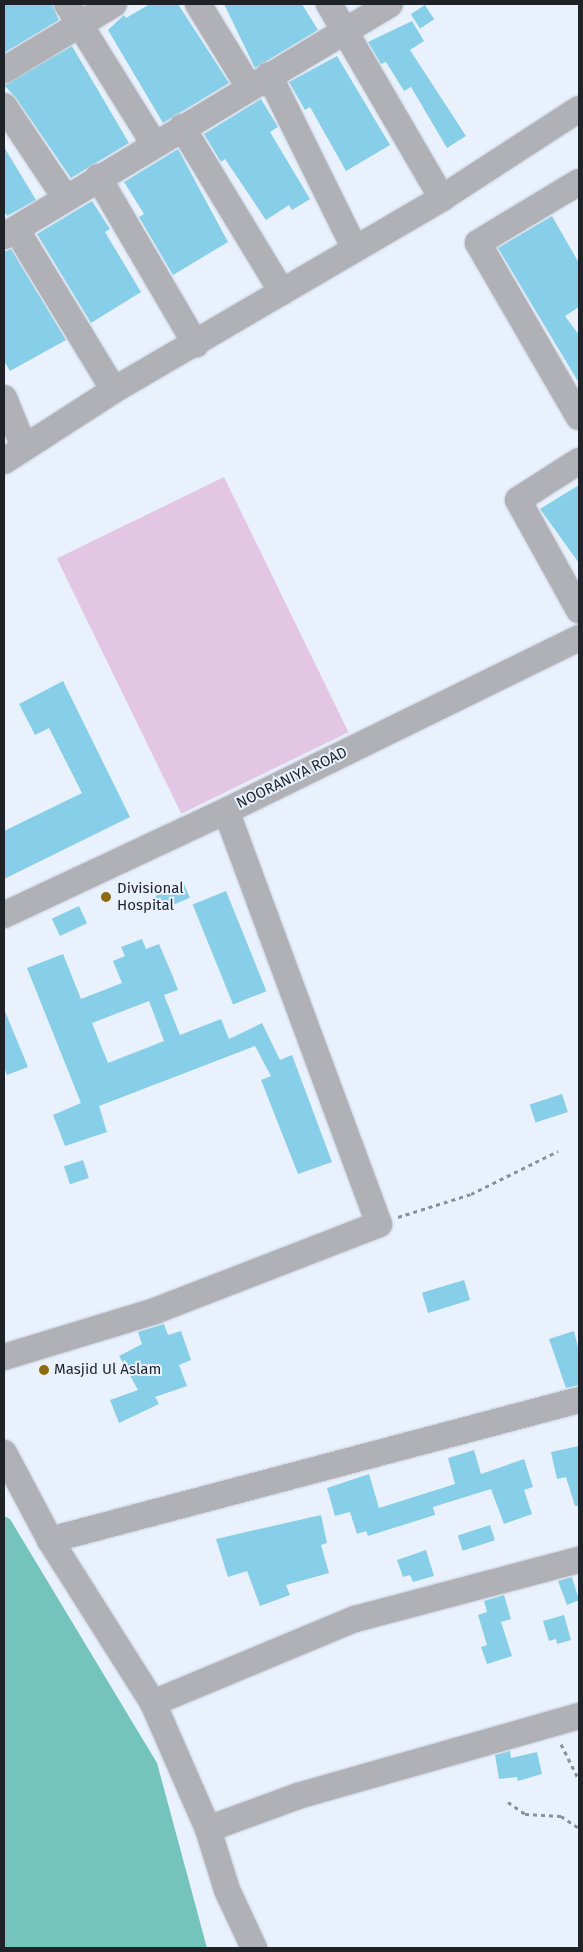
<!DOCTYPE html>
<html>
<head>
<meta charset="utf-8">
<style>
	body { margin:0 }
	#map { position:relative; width:583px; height:1952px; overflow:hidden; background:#e9f1fd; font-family:"Fira Sans",sans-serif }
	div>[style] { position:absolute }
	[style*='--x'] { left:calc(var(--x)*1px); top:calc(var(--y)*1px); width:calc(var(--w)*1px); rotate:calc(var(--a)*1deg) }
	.green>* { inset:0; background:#e3c6e4; transform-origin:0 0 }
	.water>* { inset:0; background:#74c4bd }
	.building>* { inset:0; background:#87cfe8; transform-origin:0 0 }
	.path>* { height:3px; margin-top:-1.5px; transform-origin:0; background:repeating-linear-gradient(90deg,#8b919a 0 4px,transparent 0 8px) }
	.roads { filter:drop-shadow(0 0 1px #c5ccd7) drop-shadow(0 0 1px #c5ccd7) }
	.minor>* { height:26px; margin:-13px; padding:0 13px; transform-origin:13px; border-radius:13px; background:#b0b0b7 }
	.dots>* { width:14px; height:14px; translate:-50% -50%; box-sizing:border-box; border:2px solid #e9f1fd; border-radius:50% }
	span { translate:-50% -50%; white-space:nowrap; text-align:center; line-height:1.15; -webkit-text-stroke:4px #e9f1fd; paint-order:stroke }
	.street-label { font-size:15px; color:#1f2328 }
	.poi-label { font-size:15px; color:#1f2328 }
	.left { translate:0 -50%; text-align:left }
	.frame { position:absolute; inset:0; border:5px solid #1f2328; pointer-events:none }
</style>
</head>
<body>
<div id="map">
	<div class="green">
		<div style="left:224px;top:477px;width:284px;height:186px;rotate:64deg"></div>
	</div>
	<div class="water">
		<div style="clip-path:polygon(4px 1516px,10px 1519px,157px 1763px,207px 1948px,4px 1948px)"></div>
	</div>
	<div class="building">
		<div style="clip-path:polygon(4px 4px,52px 4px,59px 20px,4px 53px)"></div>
		<div style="clip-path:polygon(150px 4px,178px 4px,229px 83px,163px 123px,108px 30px,124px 15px,126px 18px)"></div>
		<div style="clip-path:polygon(224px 4px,302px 4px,318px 30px,255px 68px)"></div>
		<div style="left:425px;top:5px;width:17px;height:17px;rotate:57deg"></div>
		<div style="clip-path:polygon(412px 21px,424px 41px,410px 50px,466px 136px,447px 148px,411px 87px,404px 91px,386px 62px,381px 64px,368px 42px)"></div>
		<div style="clip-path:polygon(72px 46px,129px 143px,71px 178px,16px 98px,4px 85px)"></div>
		<div style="clip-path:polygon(337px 56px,390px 145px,346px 171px,310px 107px,305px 110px,289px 82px)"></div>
		<div style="clip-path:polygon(261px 99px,278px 127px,270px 132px,310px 199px,292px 210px,289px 205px,266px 220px,225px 159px,221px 162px,204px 134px)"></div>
		<div style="clip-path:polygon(4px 147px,36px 200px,7px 216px,4px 211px)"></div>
		<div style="clip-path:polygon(178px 149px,228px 242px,173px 275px,139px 217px,144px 214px,124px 182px)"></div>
		<div style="clip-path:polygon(92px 201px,110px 229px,105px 232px,141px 292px,91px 323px,37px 234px)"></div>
		<div style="clip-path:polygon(552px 216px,579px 263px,579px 307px,565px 316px,579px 335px,579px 383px,498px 248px)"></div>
		<div style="clip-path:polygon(11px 249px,66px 340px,10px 371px,4px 361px,4px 252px)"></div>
		<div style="clip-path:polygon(579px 485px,579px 563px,540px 509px)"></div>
		<div style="clip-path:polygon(63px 681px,130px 817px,4px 879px,4px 831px,82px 793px,49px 728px,35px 735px,19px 704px)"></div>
		<div style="left:184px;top:884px;width:15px;height:31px;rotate:67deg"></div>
		<div style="left:226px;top:891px;width:108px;height:36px;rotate:68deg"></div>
		<div style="left:79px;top:906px;width:19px;height:30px;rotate:65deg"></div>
		<div style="clip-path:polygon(evenodd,142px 939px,146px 949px,159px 944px,173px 977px,178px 990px,164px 995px,180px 1035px,221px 1019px,229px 1039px,262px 1023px,280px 1060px,292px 1055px,332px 1162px,298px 1174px,261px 1080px,271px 1076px,255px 1046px,99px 1106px,107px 1132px,65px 1146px,53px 1115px,81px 1103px,27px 968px,63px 954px,81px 999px,122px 983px,113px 961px,125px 956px,121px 947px,142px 939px,149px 1001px,164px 1041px,108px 1063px,92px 1023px,149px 1001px)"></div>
		<div style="clip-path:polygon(4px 1009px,28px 1067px,7px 1075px,4px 1067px)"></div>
		<div style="left:562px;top:1094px;width:19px;height:34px;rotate:72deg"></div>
		<div style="left:83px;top:1160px;width:19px;height:20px;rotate:72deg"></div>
		<div style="left:464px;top:1280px;width:21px;height:44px;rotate:73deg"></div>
		<div style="clip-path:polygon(164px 1324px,168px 1335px,181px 1331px,191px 1360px,179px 1365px,187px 1386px,155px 1397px,159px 1404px,119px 1423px,110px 1400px,138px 1390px,119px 1356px,142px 1344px,138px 1332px)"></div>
		<div style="clip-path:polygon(574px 1331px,579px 1351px,579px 1385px,566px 1388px,549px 1339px)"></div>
		<div style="clip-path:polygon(579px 1446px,579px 1506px,575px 1506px,566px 1477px,557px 1479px,551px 1452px)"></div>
		<div style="clip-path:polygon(474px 1450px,481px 1474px,524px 1459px,533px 1487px,524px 1490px,532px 1514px,504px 1524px,491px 1489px,433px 1507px,435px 1515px,368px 1536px,366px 1531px,357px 1534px,350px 1512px,335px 1516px,327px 1488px,369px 1474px,379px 1508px,455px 1484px,448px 1458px)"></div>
		<div style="clip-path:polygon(321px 1515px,327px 1543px,321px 1545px,329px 1573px,286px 1585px,290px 1595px,260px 1606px,247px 1571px,228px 1577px,216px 1539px)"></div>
		<div style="left:490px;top:1525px;width:16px;height:34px;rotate:72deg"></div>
		<div style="clip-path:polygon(426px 1550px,434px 1576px,413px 1582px,410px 1575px,403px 1577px,397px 1560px)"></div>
		<div style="clip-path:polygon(572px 1577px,579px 1600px,567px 1605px,558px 1581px)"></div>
		<div style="clip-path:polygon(504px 1595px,511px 1619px,501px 1622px,512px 1656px,487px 1664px,481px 1647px,487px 1645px,478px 1615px,487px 1612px,484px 1601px)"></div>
		<div style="clip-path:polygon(564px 1615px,571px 1640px,557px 1644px,556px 1639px,549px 1641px,543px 1621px)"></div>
		<div style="clip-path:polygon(510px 1751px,511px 1758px,537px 1752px,542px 1774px,518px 1781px,517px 1777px,499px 1779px,495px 1755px)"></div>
	</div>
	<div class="path">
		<div style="--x:398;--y:1217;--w:77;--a:-17.5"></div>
		<div style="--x:471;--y:1194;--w:97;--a:-26.3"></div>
		<div style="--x:561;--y:1744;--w:40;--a:63.4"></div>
		<div style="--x:508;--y:1802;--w:21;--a:35"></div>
		<div style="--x:525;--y:1814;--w:36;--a:3"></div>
		<div style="--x:561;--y:1816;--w:22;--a:34"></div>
	</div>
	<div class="roads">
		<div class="minor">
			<div style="--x:67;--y:4;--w:165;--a:58.1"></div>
			<div style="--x:198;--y:4;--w:97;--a:58.4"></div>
			<div style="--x:329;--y:4;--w:225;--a:59.8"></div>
			<div style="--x:4;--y:70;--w:128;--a:-31"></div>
			<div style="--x:269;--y:75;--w:194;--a:63.7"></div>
			<div style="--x:4;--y:106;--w:110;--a:56.2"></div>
			<div style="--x:182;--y:127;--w:193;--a:58.8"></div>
			<div style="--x:98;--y:177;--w:194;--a:59.7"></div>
			<div style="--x:579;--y:182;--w:118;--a:148.9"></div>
			<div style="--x:478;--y:243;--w:201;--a:59.9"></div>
			<div style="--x:16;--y:229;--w:188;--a:58.7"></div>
			<div style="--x:4;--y:236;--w:450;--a:-31"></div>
			<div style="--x:4;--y:398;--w:53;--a:67.8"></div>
			<div style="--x:4;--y:461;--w:131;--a:-32.8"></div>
			<div style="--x:114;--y:390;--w:380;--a:-30.3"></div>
			<div style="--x:442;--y:198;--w:163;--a:-33"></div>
			<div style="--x:579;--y:461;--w:72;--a:147.4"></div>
			<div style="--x:518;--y:500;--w:126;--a:61"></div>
			<div style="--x:4;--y:915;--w:245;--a:-25.1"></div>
			<div style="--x:226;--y:811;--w:393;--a:-26.1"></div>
			<div style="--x:4;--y:1357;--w:158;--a:-16.9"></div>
			<div style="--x:155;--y:1311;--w:240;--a:-21.2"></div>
			<div style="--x:379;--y:1224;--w:440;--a:-110.3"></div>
			<div style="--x:4;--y:1453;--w:98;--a:62.1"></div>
			<div style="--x:50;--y:1540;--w:193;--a:57.7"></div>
			<div style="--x:153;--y:1703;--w:137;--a:66.4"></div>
			<div style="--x:208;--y:1829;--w:64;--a:72.7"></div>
			<div style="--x:227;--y:1890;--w:64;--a:65"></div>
			<div style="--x:50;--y:1540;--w:547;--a:-14.82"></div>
			<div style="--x:153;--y:1703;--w:219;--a:-22.6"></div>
			<div style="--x:355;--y:1619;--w:232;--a:-14.8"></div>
			<div style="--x:208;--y:1829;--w:96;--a:-20.1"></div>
			<div style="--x:298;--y:1796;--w:292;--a:-15.9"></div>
		</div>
	</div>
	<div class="dots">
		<div style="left:106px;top:897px;background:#8d6b0e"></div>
		<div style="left:44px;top:1370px;background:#8d6b0e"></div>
	</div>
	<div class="street-label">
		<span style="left:292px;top:778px;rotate:-26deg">NOORANIYA ROAD</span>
	</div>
	<div class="poi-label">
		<span class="left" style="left:117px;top:897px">Divisional<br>Hospital</span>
		<span class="left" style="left:54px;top:1370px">Masjid Ul Aslam</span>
	</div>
	<div class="frame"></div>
</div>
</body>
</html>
